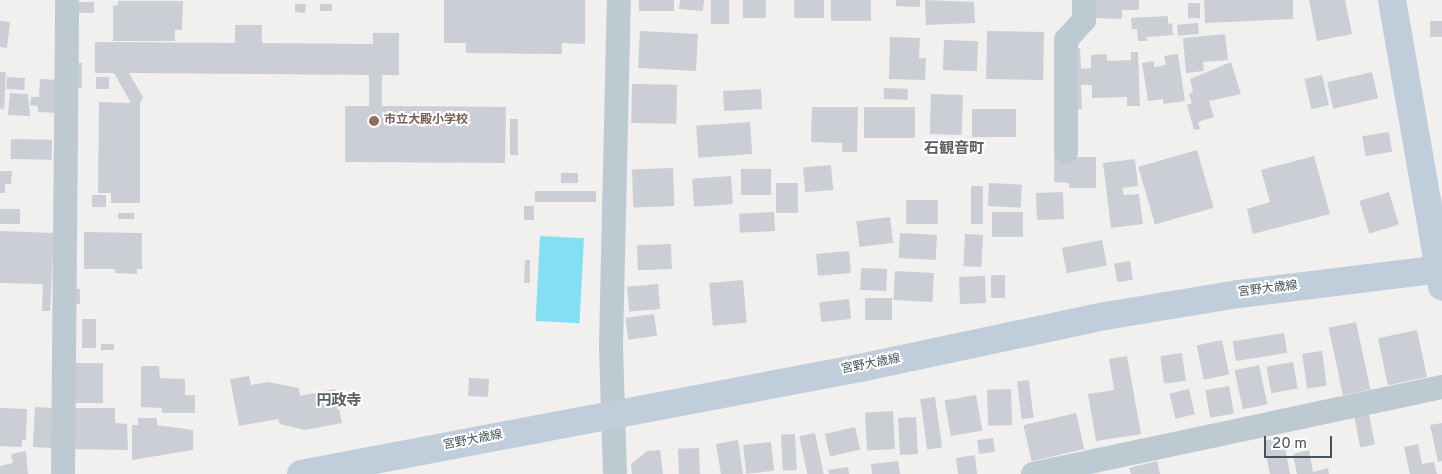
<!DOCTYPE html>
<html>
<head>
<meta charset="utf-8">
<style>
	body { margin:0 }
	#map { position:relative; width:1442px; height:474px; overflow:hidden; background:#f2efef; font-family:Overpass,"Noto Sans JP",sans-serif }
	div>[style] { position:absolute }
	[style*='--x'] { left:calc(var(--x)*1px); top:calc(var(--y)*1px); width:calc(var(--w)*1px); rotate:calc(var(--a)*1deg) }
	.water>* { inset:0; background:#84dff3; transform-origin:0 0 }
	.building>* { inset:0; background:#cbced4; transform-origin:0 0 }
	.street>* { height:24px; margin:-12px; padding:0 12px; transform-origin:12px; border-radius:12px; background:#becad2 }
	.secondary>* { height:28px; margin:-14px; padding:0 14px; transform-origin:14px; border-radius:14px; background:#c0cdda }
	.dots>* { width:14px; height:14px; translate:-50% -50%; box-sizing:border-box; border:2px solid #fff; border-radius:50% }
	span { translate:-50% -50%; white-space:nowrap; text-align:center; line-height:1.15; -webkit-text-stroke:4px #fff; paint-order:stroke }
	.education-label { font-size:12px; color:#785e54; font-weight:700 }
	.left { translate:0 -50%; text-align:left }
	.street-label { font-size:12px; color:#45535e }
	.quarter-label { font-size:15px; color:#5b6065; font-weight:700 }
	.scale { position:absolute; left:1264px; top:436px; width:68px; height:22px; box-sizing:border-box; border:2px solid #45535e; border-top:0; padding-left:6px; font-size:15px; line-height:18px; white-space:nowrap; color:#45535e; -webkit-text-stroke:4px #fff; paint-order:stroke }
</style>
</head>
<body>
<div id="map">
	<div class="water">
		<div style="left:540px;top:236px;width:44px;height:85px;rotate:3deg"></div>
	</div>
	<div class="building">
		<div style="clip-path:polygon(444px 0,585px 0,585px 44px,562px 43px,562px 54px,466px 53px,466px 43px,444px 43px)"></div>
		<div style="left:639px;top:0;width:35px;height:11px"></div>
		<div style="clip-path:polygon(680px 0,704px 0,703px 11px,679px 9px)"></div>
		<div style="left:711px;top:0;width:18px;height:24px"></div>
		<div style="left:743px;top:0;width:23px;height:18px"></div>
		<div style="left:794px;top:0;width:30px;height:18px"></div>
		<div style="left:831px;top:0;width:40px;height:21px"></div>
		<div style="clip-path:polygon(896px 0,920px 0,920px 7px,896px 6px)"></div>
		<div style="clip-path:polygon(925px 0,974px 2px,975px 23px,926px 25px)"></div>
		<div style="clip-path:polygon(1095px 0,1139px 0,1139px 10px,1122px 10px,1122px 19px,1095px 18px)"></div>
		<div style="clip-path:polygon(1204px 0,1293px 0,1293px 19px,1205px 23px)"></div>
		<div style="clip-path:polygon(1309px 0,1345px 0,1352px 34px,1317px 41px)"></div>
		<div style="clip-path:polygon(118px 1px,183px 1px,182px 30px,175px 30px,175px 41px,113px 41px,113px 6px,118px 5px)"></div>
		<div style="left:79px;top:2px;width:15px;height:11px"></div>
		<div style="left:1188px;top:3px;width:12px;height:15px"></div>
		<div style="clip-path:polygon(295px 4px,306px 4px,305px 13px,295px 12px)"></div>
		<div style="left:320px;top:4px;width:12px;height:7px"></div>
		<div style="clip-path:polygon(1168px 16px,1168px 24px,1172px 23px,1173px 35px,1147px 37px,1147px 41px,1138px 41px,1137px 29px,1132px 29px,1131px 18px)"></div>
		<div style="clip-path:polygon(0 21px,10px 22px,7px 48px,0 47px)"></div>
		<div style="left:1442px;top:21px;width:16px;height:12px;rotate:90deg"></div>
		<div style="left:1198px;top:23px;width:11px;height:21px;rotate:85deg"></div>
		<div style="clip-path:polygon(235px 25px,262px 25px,262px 43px,373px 44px,373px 33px,399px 33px,399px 75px,382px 75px,382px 106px,506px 107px,505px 163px,345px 162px,345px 106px,369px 106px,369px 75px,129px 73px,143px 97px,140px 103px,140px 203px,111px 203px,111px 193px,98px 193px,99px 102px,131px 103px,114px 73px,95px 73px,95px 42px,235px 43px)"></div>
		<div style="left:640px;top:31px;width:58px;height:37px;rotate:3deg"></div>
		<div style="left:987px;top:31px;width:57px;height:48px;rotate:1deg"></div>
		<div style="clip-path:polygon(1225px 34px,1228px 60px,1203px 62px,1204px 71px,1186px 73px,1183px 38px)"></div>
		<div style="clip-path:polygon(890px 37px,920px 38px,919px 58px,926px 58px,925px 80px,889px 79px)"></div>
		<div style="left:944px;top:40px;width:34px;height:30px;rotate:2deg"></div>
		<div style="clip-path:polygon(1070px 48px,1080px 48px,1081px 69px,1091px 68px,1091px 55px,1107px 54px,1107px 61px,1131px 60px,1131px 52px,1138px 52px,1140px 106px,1127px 106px,1127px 97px,1092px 98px,1092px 85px,1081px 85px,1082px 109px,1071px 109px)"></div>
		<div style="clip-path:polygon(1178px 54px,1185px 101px,1163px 104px,1163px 99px,1148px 101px,1142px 63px,1154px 61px,1154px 67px,1166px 65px,1164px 56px)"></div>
		<div style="clip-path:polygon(1231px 62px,1241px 94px,1209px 101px,1214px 117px,1198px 122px,1200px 129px,1194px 130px,1187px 105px,1192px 103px,1189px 94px,1193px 92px,1190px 79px)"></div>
		<div style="left:75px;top:63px;width:7px;height:25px"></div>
		<div style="clip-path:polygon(0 72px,6px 72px,4px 110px,0 108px)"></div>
		<div style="left:1372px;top:72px;width:27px;height:46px;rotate:77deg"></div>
		<div style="left:1322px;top:75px;width:31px;height:18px;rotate:77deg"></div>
		<div style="left:7px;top:77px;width:18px;height:12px;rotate:3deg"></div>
		<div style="left:96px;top:77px;width:13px;height:12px"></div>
		<div style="clip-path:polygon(40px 79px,59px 80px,57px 113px,38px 112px,38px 106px,30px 105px,31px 97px,39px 97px)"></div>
		<div style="left:632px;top:84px;width:45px;height:39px;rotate:1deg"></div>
		<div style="left:884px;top:88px;width:24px;height:11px;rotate:2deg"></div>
		<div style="left:761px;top:89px;width:20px;height:38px;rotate:87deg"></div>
		<div style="clip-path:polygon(10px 93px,28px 94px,30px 116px,8px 115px)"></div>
		<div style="left:931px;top:94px;width:32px;height:40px;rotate:2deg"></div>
		<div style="clip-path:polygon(812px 107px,858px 107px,857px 152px,842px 152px,842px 143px,811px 142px)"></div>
		<div style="left:864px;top:107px;width:51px;height:31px"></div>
		<div style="left:972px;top:109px;width:44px;height:28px"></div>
		<div style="left:510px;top:119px;width:8px;height:36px"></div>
		<div style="left:750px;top:122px;width:32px;height:54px;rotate:86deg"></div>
		<div style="left:1389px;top:132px;width:20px;height:27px;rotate:81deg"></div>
		<div style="left:11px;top:139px;width:41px;height:20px;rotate:1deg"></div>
		<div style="left:1197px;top:150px;width:60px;height:61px;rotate:74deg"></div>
		<div style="clip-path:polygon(1314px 156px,1330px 214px,1253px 234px,1247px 209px,1270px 202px,1261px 170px)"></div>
		<div style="clip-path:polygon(1054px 157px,1096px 157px,1096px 188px,1069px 188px,1069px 183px,1054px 182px)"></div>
		<div style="clip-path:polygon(1135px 159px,1138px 186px,1122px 188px,1124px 195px,1139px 194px,1143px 224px,1111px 228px,1103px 163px)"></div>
		<div style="left:831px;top:165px;width:25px;height:28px;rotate:85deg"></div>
		<div style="left:673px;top:168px;width:38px;height:41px;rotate:88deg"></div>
		<div style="left:741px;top:169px;width:30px;height:26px"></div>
		<div style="clip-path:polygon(0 171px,12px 171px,11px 184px,5px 184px,5px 193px,0 193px)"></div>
		<div style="left:561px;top:173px;width:17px;height:10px"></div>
		<div style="left:731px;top:176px;width:28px;height:39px;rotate:86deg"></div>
		<div style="left:776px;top:183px;width:22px;height:30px"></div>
		<div style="left:989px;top:183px;width:33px;height:23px;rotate:3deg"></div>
		<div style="left:971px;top:186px;width:12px;height:38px"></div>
		<div style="left:535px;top:191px;width:61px;height:11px"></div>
		<div style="left:1063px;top:192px;width:27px;height:27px;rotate:88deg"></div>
		<div style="left:1389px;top:192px;width:34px;height:31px;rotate:73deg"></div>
		<div style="left:92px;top:195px;width:14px;height:12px"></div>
		<div style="left:938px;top:200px;width:24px;height:32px;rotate:90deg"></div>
		<div style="left:524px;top:206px;width:10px;height:14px"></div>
		<div style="left:0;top:209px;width:20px;height:15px"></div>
		<div style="left:774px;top:212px;width:19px;height:35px;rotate:87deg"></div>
		<div style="left:992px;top:212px;width:31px;height:25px"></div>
		<div style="left:118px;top:213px;width:16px;height:6px"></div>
		<div style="left:890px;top:217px;width:26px;height:34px;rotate:83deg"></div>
		<div style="clip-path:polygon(0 231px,54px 233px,50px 311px,42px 311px,43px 284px,0 283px)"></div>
		<div style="clip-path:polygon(84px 232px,142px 233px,142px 269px,137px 269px,137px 274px,115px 273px,115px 269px,84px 269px)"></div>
		<div style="left:900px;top:233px;width:37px;height:25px;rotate:3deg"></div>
		<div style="left:965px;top:234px;width:18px;height:32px;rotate:3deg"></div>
		<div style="left:1102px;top:240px;width:26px;height:41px;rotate:79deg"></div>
		<div style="left:671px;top:244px;width:25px;height:34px;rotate:88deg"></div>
		<div style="left:849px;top:251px;width:22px;height:33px;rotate:85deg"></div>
		<div style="clip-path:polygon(525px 260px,530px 260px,530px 283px,524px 283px)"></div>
		<div style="left:1130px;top:261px;width:19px;height:16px;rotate:81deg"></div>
		<div style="left:861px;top:268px;width:26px;height:22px;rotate:2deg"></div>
		<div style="left:895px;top:271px;width:39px;height:29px;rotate:3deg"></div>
		<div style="left:991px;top:275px;width:14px;height:23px"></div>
		<div style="left:985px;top:276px;width:27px;height:26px;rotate:88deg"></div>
		<div style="left:743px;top:280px;width:43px;height:34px;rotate:85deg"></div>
		<div style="left:658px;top:284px;width:25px;height:31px;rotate:85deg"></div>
		<div style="left:74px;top:289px;width:6px;height:15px"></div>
		<div style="left:865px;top:298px;width:27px;height:22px"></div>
		<div style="left:849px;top:299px;width:20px;height:30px;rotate:84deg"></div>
		<div style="left:654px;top:314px;width:22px;height:29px;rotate:82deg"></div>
		<div style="left:82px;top:319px;width:14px;height:29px"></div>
		<div style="left:1356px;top:322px;width:69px;height:28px;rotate:78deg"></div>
		<div style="left:1417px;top:330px;width:48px;height:40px;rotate:78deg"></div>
		<div style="left:1284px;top:333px;width:20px;height:52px;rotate:81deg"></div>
		<div style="left:1222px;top:340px;width:35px;height:26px;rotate:78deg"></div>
		<div style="left:101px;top:344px;width:13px;height:6px"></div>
		<div style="left:1322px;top:351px;width:35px;height:20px;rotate:82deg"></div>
		<div style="left:1182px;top:353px;width:28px;height:22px;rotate:82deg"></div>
		<div style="clip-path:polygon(1127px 356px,1141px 434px,1096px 441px,1088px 394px,1114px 390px,1109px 359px)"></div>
		<div style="left:1293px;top:362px;width:27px;height:27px;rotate:80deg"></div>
		<div style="left:69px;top:363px;width:34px;height:40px"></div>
		<div style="left:1259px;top:365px;width:40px;height:25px;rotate:78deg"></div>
		<div style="clip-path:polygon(141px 366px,159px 366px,160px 378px,185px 379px,185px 395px,195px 395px,195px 413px,162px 413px,162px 408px,141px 407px)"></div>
		<div style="clip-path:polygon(249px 376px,251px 385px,268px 382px,299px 388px,300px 396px,335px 389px,342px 423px,305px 430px,280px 424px,278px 419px,239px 426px,230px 379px)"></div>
		<div style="left:469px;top:378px;width:20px;height:18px;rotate:3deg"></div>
		<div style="left:1029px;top:380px;width:38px;height:12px;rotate:83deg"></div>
		<div style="left:1229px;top:386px;width:28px;height:24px;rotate:80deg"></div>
		<div style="left:1011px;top:389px;width:36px;height:24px;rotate:88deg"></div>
		<div style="left:1189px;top:389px;width:26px;height:20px;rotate:77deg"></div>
		<div style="left:976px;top:395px;width:36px;height:32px;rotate:80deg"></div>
		<div style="left:935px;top:397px;width:51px;height:15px;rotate:82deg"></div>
		<div style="left:35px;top:407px;width:19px;height:40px;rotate:3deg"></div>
		<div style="clip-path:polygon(0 408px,27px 409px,26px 440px,22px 440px,22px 447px,0 446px)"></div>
		<div style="clip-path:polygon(71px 408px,115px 408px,115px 423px,127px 424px,128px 450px,71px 449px)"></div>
		<div style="left:893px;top:411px;width:38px;height:28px;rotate:87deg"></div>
		<div style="left:1076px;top:413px;width:37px;height:54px;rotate:77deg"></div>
		<div style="left:1369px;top:414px;width:31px;height:15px;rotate:79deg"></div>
		<div style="left:916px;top:417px;width:37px;height:18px;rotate:87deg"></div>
		<div style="clip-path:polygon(138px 418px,157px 418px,157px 425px,193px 430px,193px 450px,132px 460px,132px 425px,138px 425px)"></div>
		<div style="clip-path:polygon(1442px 423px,1442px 461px,1438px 462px,1430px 425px)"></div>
		<div style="left:855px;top:427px;width:23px;height:31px;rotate:77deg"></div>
		<div style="left:815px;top:433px;width:42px;height:16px;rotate:78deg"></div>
		<div style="left:795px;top:434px;width:36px;height:14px;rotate:87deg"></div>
		<div style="left:1283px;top:437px;width:38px;height:20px;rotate:79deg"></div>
		<div style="left:993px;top:438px;width:14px;height:16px;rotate:82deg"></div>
		<div style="clip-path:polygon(738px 440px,743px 474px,721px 474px,716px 444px)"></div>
		<div style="left:771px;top:442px;width:29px;height:28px;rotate:84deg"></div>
		<div style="clip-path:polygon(1418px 444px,1422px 464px,1434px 462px,1437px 474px,1410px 474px,1404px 447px)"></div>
		<div style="left:699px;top:448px;width:26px;height:21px;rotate:88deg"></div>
		<div style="clip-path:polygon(660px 450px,663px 474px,632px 474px,631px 464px,647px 451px)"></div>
		<div style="clip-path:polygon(1309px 450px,1313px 472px,1328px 468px,1329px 474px,1297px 474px,1293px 454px)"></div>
		<div style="clip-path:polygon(26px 451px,28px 474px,0 474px,0 466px,13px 463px,11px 454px)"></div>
		<div style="clip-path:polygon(975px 455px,977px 474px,958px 474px,956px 458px)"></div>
		<div style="clip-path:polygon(898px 461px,900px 474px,872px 474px,871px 464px)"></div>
		<div style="clip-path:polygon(1157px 461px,1160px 474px,1131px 474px,1129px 468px)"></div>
		<div style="clip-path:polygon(848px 467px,849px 474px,829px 474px,828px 470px)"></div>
	</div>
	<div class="street">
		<div style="--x:1066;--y:152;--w:112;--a:-90"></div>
		<div style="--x:1066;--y:40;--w:27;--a:-48"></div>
		<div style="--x:1084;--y:20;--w:20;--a:-90"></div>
		<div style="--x:63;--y:474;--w:474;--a:-89.5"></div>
		<div style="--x:615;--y:474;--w:129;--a:-91.8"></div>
		<div style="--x:611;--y:345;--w:345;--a:-88.7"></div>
		<div style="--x:1033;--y:474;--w:418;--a:-12"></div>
	</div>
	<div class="secondary">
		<div style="--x:1392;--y:0;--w:291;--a:80.1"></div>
		<div style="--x:301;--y:474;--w:569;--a:-10.74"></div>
		<div style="--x:860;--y:368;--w:250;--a:-12"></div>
		<div style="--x:1105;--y:316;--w:135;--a:-9.4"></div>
		<div style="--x:1238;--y:294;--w:206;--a:-7"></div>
	</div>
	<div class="dots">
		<div style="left:374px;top:121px;background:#8d6e63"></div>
	</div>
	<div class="education-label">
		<span class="left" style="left:384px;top:121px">市立大殿小学校</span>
	</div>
	<div class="street-label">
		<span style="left:1268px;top:290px;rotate:-7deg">宮野大歳線</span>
		<span style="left:871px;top:365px;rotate:-11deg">宮野大歳線</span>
		<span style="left:473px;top:441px;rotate:-11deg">宮野大歳線</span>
	</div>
	<div class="quarter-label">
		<span style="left:954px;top:150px">石観音町</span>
		<span style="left:339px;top:402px">円政寺</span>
	</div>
	<div class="scale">20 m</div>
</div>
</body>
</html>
